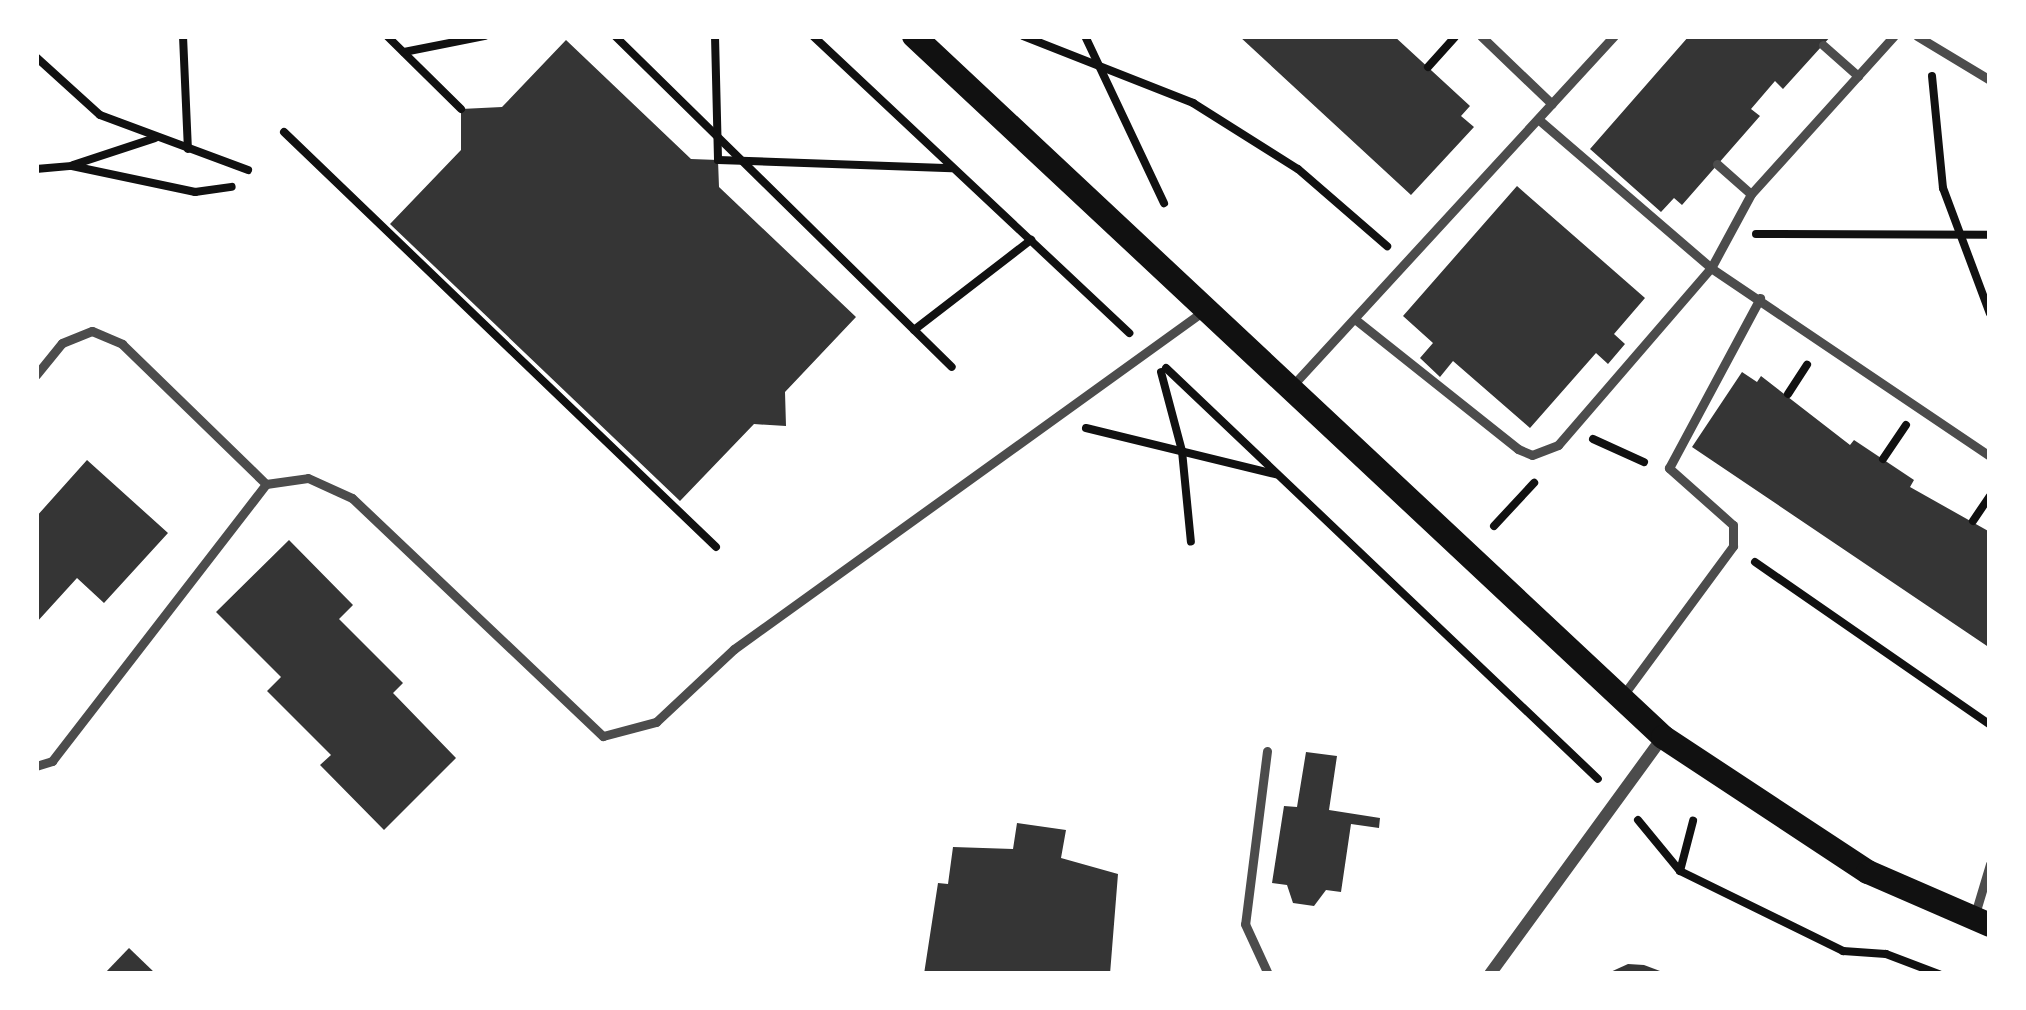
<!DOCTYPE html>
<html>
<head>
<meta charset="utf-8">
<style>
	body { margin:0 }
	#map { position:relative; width:2026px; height:1010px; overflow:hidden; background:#fff; font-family:"Nunito Sans",sans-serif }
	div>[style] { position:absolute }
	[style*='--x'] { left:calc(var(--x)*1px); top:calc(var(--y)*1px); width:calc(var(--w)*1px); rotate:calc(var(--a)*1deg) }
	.building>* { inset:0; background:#353535 }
	.path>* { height:8px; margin:-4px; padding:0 4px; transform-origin:4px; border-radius:4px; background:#111 }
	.service>* { height:9px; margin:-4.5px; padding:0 4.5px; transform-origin:4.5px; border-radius:4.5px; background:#4c4c4c }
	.minor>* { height:12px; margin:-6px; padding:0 6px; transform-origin:6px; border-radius:6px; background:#4c4c4c }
	.secondary>* { height:24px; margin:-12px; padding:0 12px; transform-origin:12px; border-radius:12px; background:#111 }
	span { translate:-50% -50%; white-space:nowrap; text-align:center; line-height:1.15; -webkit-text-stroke:9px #fff; paint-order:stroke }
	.frame { position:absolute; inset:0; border:39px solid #fff; pointer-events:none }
</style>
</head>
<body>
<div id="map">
	<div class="building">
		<div style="clip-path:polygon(1239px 36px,1394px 36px,1470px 106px,1461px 116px,1474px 127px,1411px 195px)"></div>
		<div style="clip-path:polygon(1689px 36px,1831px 36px,1783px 89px,1775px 81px,1751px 109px,1760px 116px,1682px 205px,1674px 198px,1661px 212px,1590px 149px)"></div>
		<div style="clip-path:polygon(566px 40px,691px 159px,718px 160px,719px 187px,856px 317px,785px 392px,786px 426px,754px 424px,680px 501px,390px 224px,461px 150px,461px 109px,502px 107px)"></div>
		<div style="clip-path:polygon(1517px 186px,1645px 298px,1614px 334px,1625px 344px,1608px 364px,1596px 353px,1530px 428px,1453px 361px,1440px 377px,1420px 358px,1433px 343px,1403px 316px)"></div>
		<div style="clip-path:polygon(1742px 372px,1757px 382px,1761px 376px,1850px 445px,1854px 440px,1914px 480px,1910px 487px,1990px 532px,1990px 648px,1692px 447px)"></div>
		<div style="clip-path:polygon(87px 460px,168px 533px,104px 603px,77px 578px,36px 623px,36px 517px)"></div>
		<div style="clip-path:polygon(289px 540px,353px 605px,339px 619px,403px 683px,393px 693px,456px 758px,384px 830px,320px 765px,331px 755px,267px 691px,281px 677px,216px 612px)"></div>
		<div style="clip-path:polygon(1306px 752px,1337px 756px,1329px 810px,1380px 818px,1379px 828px,1351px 824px,1341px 892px,1326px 890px,1314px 906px,1293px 903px,1287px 885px,1272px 883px,1284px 806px,1297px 807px)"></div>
		<div style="clip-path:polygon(1017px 823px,1066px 830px,1061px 858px,1118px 874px,1110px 974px,924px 974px,938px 883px,948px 884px,953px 847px,1013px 849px)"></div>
		<div style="clip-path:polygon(129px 948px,156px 974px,104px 974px)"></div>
		<div style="clip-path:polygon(1628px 964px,1644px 965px,1668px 974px,1606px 974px)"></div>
	</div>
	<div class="path">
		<div style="--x:183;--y:36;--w:113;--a:87.5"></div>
		<div style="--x:387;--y:36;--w:104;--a:44.6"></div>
		<div style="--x:615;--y:36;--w:472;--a:44.5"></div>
		<div style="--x:715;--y:36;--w:124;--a:88.6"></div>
		<div style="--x:718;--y:160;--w:234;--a:2"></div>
		<div style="--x:813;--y:36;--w:434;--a:43.2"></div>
		<div style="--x:1023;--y:36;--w:183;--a:21.5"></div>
		<div style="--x:1193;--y:103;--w:124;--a:32.2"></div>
		<div style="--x:1298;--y:169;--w:118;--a:40.9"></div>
		<div style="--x:1085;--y:36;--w:185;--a:64.7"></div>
		<div style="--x:404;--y:52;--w:83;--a:-11.2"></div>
		<div style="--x:36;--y:57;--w:86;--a:42.2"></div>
		<div style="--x:100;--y:115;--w:158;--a:20.4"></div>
		<div style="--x:1428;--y:67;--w:40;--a:-48"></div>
		<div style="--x:1932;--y:76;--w:113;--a:84.4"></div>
		<div style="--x:1943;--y:188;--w:134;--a:69.5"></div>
		<div style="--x:284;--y:132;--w:599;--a:43.85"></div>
		<div style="--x:73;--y:165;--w:86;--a:-18.2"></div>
		<div style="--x:36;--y:169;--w:36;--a:-5"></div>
		<div style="--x:72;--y:166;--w:126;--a:11.9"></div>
		<div style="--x:195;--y:192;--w:37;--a:-8"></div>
		<div style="--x:1756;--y:234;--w:234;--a:0.2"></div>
		<div style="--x:914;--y:330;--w:148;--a:-37.6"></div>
		<div style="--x:1166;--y:368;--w:596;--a:43.57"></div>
		<div style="--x:1161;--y:372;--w:82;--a:75.1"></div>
		<div style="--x:1182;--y:451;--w:91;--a:84.4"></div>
		<div style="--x:1788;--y:394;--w:35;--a:-57"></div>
		<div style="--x:1086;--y:428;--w:195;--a:13.7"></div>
		<div style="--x:1593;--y:439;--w:56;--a:24.3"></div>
		<div style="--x:1883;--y:459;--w:41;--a:-55.9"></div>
		<div style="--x:1973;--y:521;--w:30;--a:-56"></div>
		<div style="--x:1494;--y:526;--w:59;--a:-47.1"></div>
		<div style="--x:1755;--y:562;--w:286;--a:34.7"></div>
		<div style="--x:1638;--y:820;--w:66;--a:50.5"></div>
		<div style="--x:1680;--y:871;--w:182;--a:26.1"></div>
		<div style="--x:1843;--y:951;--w:43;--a:4"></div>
		<div style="--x:1886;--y:954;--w:57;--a:20.7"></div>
		<div style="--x:1680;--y:871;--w:52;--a:-75.4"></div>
	</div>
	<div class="service">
		<div style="--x:1481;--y:36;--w:98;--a:43.8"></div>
		<div style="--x:1917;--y:36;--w:85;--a:31.1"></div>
		<div style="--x:1823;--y:45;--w:47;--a:41.5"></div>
		<div style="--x:1538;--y:119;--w:228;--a:40.7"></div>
		<div style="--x:1711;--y:268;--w:336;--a:34"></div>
		<div style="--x:1717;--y:164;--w:45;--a:41.4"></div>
		<div style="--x:1356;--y:320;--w:207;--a:38.5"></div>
		<div style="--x:1518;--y:449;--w:15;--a:23"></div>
		<div style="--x:1532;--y:455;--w:28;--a:-21"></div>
		<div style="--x:1558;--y:445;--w:234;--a:-49.2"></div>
		<div style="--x:1711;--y:268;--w:84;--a:-61.6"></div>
		<div style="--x:1751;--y:194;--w:213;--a:-47.9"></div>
		<div style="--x:36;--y:375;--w:41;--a:-50.9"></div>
		<div style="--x:62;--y:343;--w:32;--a:-22"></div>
		<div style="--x:92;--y:331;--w:33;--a:23"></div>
		<div style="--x:122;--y:344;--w:201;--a:44.2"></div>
		<div style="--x:1292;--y:386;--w:476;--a:-47.4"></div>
		<div style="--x:1624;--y:694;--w:184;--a:-53.6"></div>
		<div style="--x:1733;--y:546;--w:21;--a:-90"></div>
		<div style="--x:1733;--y:525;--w:86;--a:-138.3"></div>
		<div style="--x:1669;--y:468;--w:193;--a:-61.8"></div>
		<div style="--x:1267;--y:751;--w:174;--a:97.2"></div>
		<div style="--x:1245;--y:924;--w:55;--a:65.3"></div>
		<div style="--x:36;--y:766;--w:17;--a:-17"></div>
		<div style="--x:52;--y:761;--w:350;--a:-52.3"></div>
		<div style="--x:266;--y:484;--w:42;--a:-8.1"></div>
		<div style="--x:308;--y:478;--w:48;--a:24.4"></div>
		<div style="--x:352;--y:498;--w:346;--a:43.5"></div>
		<div style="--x:603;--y:736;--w:55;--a:-14.8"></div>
		<div style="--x:656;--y:722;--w:107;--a:-43.1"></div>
		<div style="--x:734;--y:649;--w:580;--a:-35.74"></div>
		<div style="--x:1975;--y:914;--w:52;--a:-73.3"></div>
	</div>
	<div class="minor">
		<div style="--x:1490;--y:974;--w:292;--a:-53.9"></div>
	</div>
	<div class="secondary">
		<div style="--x:914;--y:36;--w:1026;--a:43.1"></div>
		<div style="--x:1663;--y:737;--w:245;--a:33.4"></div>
		<div style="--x:1868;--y:872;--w:133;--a:23.5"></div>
	</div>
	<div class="frame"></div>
</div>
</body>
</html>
